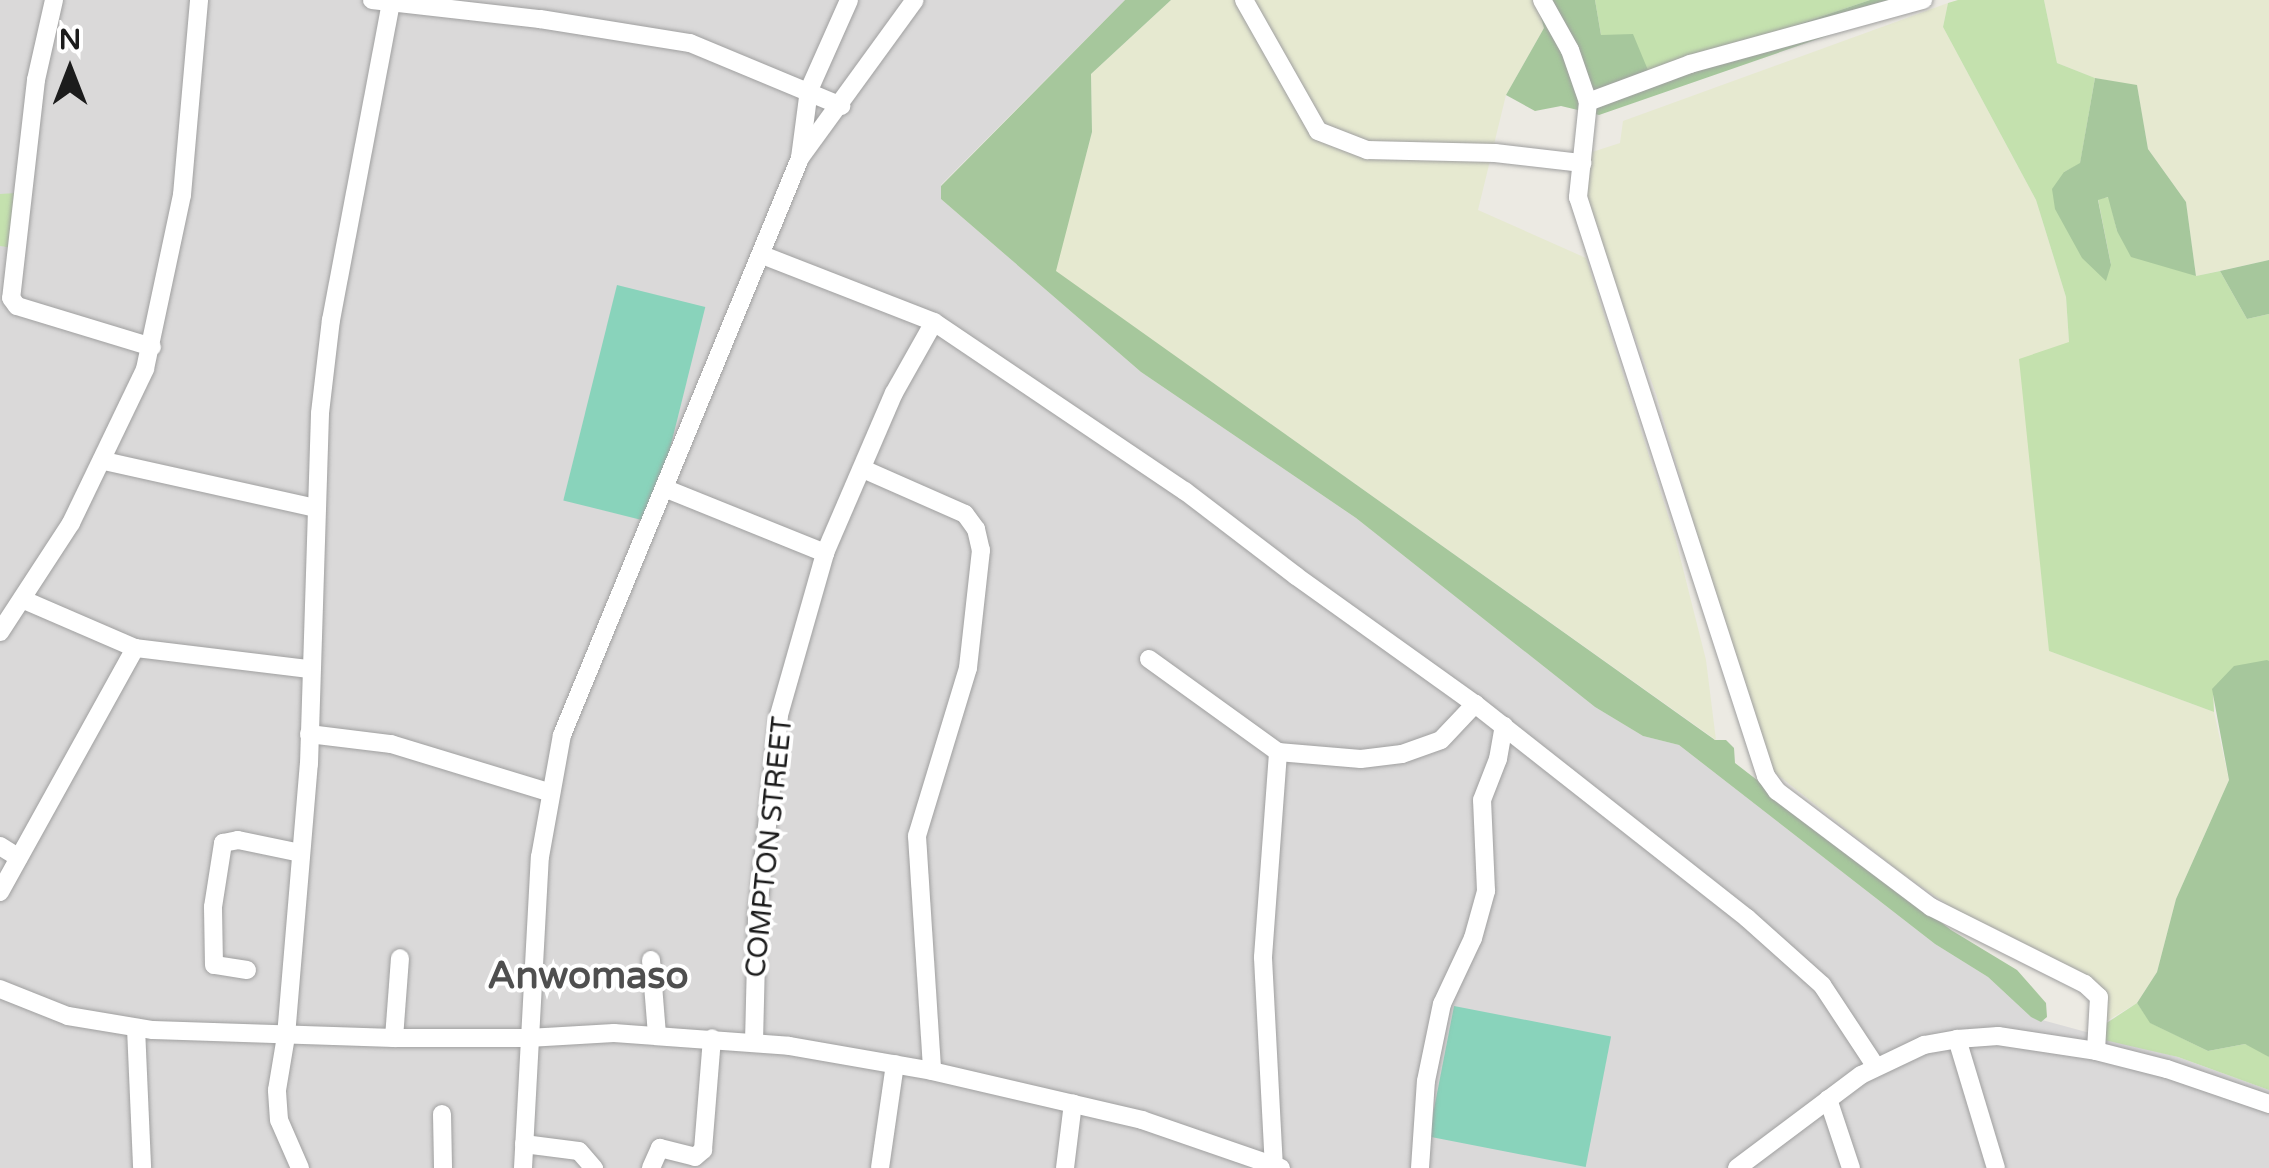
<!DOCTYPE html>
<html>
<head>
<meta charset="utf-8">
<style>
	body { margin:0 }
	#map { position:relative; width:2269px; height:1168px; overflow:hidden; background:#eceae3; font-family:"Varela Round",sans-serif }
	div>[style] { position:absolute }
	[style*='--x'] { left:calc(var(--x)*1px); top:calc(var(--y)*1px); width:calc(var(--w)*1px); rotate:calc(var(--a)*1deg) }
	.residential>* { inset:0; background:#dad9d9 }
	.farmland>* { inset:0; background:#e6e9d0 }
	.grass>* { inset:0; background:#c4e1ae }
	.forest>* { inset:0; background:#a6c79c }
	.pitch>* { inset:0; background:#89d3bb; transform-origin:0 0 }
	.roads { filter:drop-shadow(0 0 2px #a0a0a0) drop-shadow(0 0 2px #a0a0a0) }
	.minor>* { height:18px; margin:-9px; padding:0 9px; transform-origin:9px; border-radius:9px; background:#fff }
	span { translate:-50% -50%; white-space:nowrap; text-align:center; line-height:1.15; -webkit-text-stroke:8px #fff; paint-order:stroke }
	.street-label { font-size:28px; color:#1c1c1c }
	.district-label { font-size:38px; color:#4f4f4f; font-weight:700 }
	.north { position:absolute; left:20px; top:20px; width:100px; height:100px; -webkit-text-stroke:8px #fff; paint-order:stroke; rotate:0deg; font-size:28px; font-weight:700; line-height:40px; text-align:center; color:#1c1c1c }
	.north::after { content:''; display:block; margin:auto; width:35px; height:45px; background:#1c1c1c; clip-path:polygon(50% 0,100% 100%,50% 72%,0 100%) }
</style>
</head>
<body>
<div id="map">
	<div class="residential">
		<div style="clip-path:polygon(0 0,1125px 0,941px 185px,941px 199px,1141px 372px,1356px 518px,1595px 707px,1643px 736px,1679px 745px,1935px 944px,1988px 977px,2031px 1017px,2178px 1057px,2269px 1090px,2269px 1168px,0 1168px)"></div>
	</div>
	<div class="farmland">
		<div style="clip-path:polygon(1171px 0,1536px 0,1544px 28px,1506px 95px,1478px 210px,1586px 258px,1675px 537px,1706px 660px,1716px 740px,1055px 271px,1092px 132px,1091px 74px)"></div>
		<div style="clip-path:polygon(2044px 0,2269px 0,2269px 260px,2196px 276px,2186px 202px,2148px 149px,2137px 86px,2095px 78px,2057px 63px)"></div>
		<div style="clip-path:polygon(1948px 3px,1943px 27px,2036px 200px,2066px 297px,2069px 342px,2049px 651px,2214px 712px,2229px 780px,2176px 899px,2157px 972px,2137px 1003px,2107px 1021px,2087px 989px,2000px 941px,1899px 871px,1764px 764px,1656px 394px,1583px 195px,1589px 153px,1620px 143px,1623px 121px)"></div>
	</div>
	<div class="grass">
		<div style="clip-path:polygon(1595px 0,1870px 0,1650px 75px,1601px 35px)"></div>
		<div style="clip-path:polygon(1958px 0,2044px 0,2057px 63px,2095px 78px,2080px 164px,2064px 172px,2111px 265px,2098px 199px,2109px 197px,2117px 231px,2196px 276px,2220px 271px,2247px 319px,2269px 314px,2269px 661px,2213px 689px,2214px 712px,2049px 651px,2019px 359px,2069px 342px,2066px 297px,2036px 200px,1943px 27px,1948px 3px)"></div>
		<div style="clip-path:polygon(16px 193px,14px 248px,0 246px,0 194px)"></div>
		<div style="clip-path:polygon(2137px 1003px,2151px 1023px,2208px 1051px,2245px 1044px,2260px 1050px,2269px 1057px,2269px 1090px,2178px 1057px,2100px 1039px,2102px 1026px)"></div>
	</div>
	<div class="forest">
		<div style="clip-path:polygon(1125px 0,1171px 0,1091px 74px,1092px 132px,1056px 271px,1715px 740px,1726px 740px,1734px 748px,1735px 763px,1951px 930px,2017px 970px,2046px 1003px,2047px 1017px,2041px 1022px,2031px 1017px,1988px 977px,1935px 944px,1679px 745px,1643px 736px,1595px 707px,1356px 518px,1141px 372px,941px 199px,941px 186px)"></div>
		<div style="clip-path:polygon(1536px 0,1595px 0,1601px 35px,1633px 34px,1650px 75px,1870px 0,1915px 0,1913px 6px,1599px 115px,1561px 106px,1535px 111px,1506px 95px,1544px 28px)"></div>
		<div style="clip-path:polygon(2095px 78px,2137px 85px,2148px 149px,2186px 202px,2196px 276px,2131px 257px,2117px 231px,2108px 197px,2098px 200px,2111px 265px,2106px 281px,2082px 258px,2055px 209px,2052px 189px,2064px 172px,2080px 163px)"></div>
		<div style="clip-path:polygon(2269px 260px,2269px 314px,2247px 319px,2220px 271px)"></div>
		<div style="clip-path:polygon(2267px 660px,2269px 661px,2269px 1057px,2245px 1044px,2208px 1051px,2150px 1023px,2137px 1003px,2157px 972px,2176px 899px,2229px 780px,2212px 689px,2234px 666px)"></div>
	</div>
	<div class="pitch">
		<div style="left:617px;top:285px;width:91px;height:222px;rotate:14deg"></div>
		<div style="left:1454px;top:1006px;width:160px;height:133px;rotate:11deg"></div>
	</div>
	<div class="roads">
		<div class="minor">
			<div style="--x:54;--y:0;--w:82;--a:102.7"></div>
			<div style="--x:36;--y:80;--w:219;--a:96.5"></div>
			<div style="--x:11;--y:298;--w:10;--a:53"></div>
			<div style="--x:17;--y:306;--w:141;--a:16.9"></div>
			<div style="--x:372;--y:0;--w:169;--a:6.5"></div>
			<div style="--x:540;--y:19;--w:152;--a:9.1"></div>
			<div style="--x:690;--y:43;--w:164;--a:22.6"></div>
			<div style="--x:1244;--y:0;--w:150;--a:60.5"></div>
			<div style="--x:1318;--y:131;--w:53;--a:21.2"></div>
			<div style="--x:1367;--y:150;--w:128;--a:1.3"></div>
			<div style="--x:1495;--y:153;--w:88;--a:6.6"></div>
			<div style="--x:1542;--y:0;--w:57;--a:60.8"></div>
			<div style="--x:1570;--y:50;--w:55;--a:70.9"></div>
			<div style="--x:1588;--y:102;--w:96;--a:96"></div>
			<div style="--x:1578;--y:197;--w:609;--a:72.01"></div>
			<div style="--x:1766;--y:776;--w:19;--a:54"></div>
			<div style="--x:1777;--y:791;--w:193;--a:37"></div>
			<div style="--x:1931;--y:907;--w:172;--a:26.6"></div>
			<div style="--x:2085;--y:984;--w:19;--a:43"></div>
			<div style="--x:2099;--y:997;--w:54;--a:93.2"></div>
			<div style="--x:1588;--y:102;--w:109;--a:-20.4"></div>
			<div style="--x:1690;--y:64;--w:242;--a:-15.4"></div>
			<div style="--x:800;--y:158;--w:69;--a:-82.5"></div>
			<div style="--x:809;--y:90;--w:98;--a:-66"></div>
			<div style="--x:762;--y:255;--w:185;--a:21.3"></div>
			<div style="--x:934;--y:322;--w:303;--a:34"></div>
			<div style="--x:1185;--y:491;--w:140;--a:37.4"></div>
			<div style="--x:1296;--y:576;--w:220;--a:35.6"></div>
			<div style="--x:1475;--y:704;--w:346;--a:38.2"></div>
			<div style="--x:1747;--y:918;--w:101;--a:41.8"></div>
			<div style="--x:1822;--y:985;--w:98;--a:56.6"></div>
			<div style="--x:104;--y:461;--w:217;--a:12.5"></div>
			<div style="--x:863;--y:469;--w:111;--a:23.8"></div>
			<div style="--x:965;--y:514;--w:19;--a:54"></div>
			<div style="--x:976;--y:529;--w:22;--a:77"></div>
			<div style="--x:981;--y:550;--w:119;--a:96.3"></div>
			<div style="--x:968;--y:668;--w:176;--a:106.9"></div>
			<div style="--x:917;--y:836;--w:235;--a:86.3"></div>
			<div style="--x:664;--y:488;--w:174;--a:22"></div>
			<div style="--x:24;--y:600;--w:121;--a:23.4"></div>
			<div style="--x:135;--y:648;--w:175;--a:6.9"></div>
			<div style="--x:0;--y:632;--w:130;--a:-56.9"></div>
			<div style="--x:71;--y:523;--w:171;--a:-64.3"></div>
			<div style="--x:145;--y:369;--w:178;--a:-78"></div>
			<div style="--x:182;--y:195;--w:196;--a:-85"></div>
			<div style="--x:1149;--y:659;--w:159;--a:35.8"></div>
			<div style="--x:1278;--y:752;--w:83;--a:4.8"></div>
			<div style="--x:1361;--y:759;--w:41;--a:-7"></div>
			<div style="--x:1402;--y:754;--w:41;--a:-19.7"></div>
			<div style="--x:1441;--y:740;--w:50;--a:-46.6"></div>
			<div style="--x:309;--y:734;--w:83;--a:7"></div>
			<div style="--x:391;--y:744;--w:164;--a:17"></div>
			<div style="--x:0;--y:846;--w:22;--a:32"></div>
			<div style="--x:0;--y:892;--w:279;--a:-61"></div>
			<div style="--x:651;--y:960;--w:75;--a:85.4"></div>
			<div style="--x:247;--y:970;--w:33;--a:-171"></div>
			<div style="--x:214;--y:965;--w:58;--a:-91"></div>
			<div style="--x:213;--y:907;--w:65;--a:-81.1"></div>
			<div style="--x:223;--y:843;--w:15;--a:-11"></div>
			<div style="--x:238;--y:840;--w:64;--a:11.7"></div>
			<div style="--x:0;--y:989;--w:73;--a:21.7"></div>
			<div style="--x:68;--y:1016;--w:86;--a:9.4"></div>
			<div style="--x:153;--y:1030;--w:241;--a:1.9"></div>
			<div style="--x:394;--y:1038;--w:134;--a:0"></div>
			<div style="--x:528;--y:1038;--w:86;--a:-3.3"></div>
			<div style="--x:614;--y:1033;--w:175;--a:4.2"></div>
			<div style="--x:789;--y:1046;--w:145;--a:9.9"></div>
			<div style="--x:932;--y:1071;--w:216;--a:13.1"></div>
			<div style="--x:1142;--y:1120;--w:147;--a:19.1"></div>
			<div style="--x:136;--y:1028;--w:140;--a:87.5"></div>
			<div style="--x:394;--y:1038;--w:80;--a:-85.7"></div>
			<div style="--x:1957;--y:1039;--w:135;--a:73.2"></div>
			<div style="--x:754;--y:1042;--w:124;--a:-88.6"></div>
			<div style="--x:757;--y:918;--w:204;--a:-83.8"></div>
			<div style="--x:779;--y:715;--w:168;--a:-74.1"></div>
			<div style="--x:825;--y:553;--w:174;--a:-66.7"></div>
			<div style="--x:894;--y:393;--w:81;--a:-60.6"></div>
			<div style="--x:1828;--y:1099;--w:73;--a:71.6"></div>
			<div style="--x:442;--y:1114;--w:54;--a:88.9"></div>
			<div style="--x:524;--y:1144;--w:55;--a:7.3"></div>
			<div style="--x:579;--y:1151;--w:23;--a:49"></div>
			<div style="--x:300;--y:1168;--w:52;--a:-113.6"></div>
			<div style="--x:279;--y:1120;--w:30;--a:-94"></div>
			<div style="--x:277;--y:1090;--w:55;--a:-80.5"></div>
			<div style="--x:286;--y:1036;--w:273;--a:-85.2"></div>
			<div style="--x:309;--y:764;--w:351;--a:-88.2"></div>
			<div style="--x:320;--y:413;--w:94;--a:-83.3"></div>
			<div style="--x:331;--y:320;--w:323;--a:-79.3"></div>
			<div style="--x:523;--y:1168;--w:311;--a:-86.9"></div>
			<div style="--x:540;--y:857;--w:124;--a:-79.8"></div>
			<div style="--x:562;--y:735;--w:624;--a:-67.58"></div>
			<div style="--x:800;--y:158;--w:195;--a:-54"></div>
			<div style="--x:651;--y:1168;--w:22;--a:-66"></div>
			<div style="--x:660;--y:1148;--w:36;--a:14"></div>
			<div style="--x:695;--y:1157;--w:11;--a:-41"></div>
			<div style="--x:703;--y:1150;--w:112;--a:-85.4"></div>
			<div style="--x:880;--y:1168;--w:105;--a:-81.8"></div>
			<div style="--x:1065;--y:1168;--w:65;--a:-83"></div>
			<div style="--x:1274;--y:1168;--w:211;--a:-93"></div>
			<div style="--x:1263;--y:957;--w:206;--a:-85.8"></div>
			<div style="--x:1420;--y:1168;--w:87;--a:-86.1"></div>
			<div style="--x:1426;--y:1081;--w:79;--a:-78.3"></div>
			<div style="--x:1442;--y:1004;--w:73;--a:-64.8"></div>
			<div style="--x:1473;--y:938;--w:49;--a:-74.5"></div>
			<div style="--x:1486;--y:891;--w:91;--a:-92.5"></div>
			<div style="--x:1482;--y:800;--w:44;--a:-68.7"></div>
			<div style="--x:1498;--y:759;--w:34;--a:-80"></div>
			<div style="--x:1737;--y:1168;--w:155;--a:-36.9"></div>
			<div style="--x:1861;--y:1075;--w:70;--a:-25.5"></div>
			<div style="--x:1924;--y:1045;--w:34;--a:-10"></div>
			<div style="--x:1957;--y:1039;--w:41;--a:-4.2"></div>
			<div style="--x:1998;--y:1036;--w:99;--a:8.7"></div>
			<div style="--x:2096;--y:1051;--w:73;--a:14.2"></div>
			<div style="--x:2167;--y:1069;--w:108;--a:18.9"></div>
		</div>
	</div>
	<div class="street-label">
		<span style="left:769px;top:847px;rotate:-84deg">COMPTON STREET</span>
	</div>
	<div class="district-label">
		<span style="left:588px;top:977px">Anwomaso</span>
	</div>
	<div class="north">N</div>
</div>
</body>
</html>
